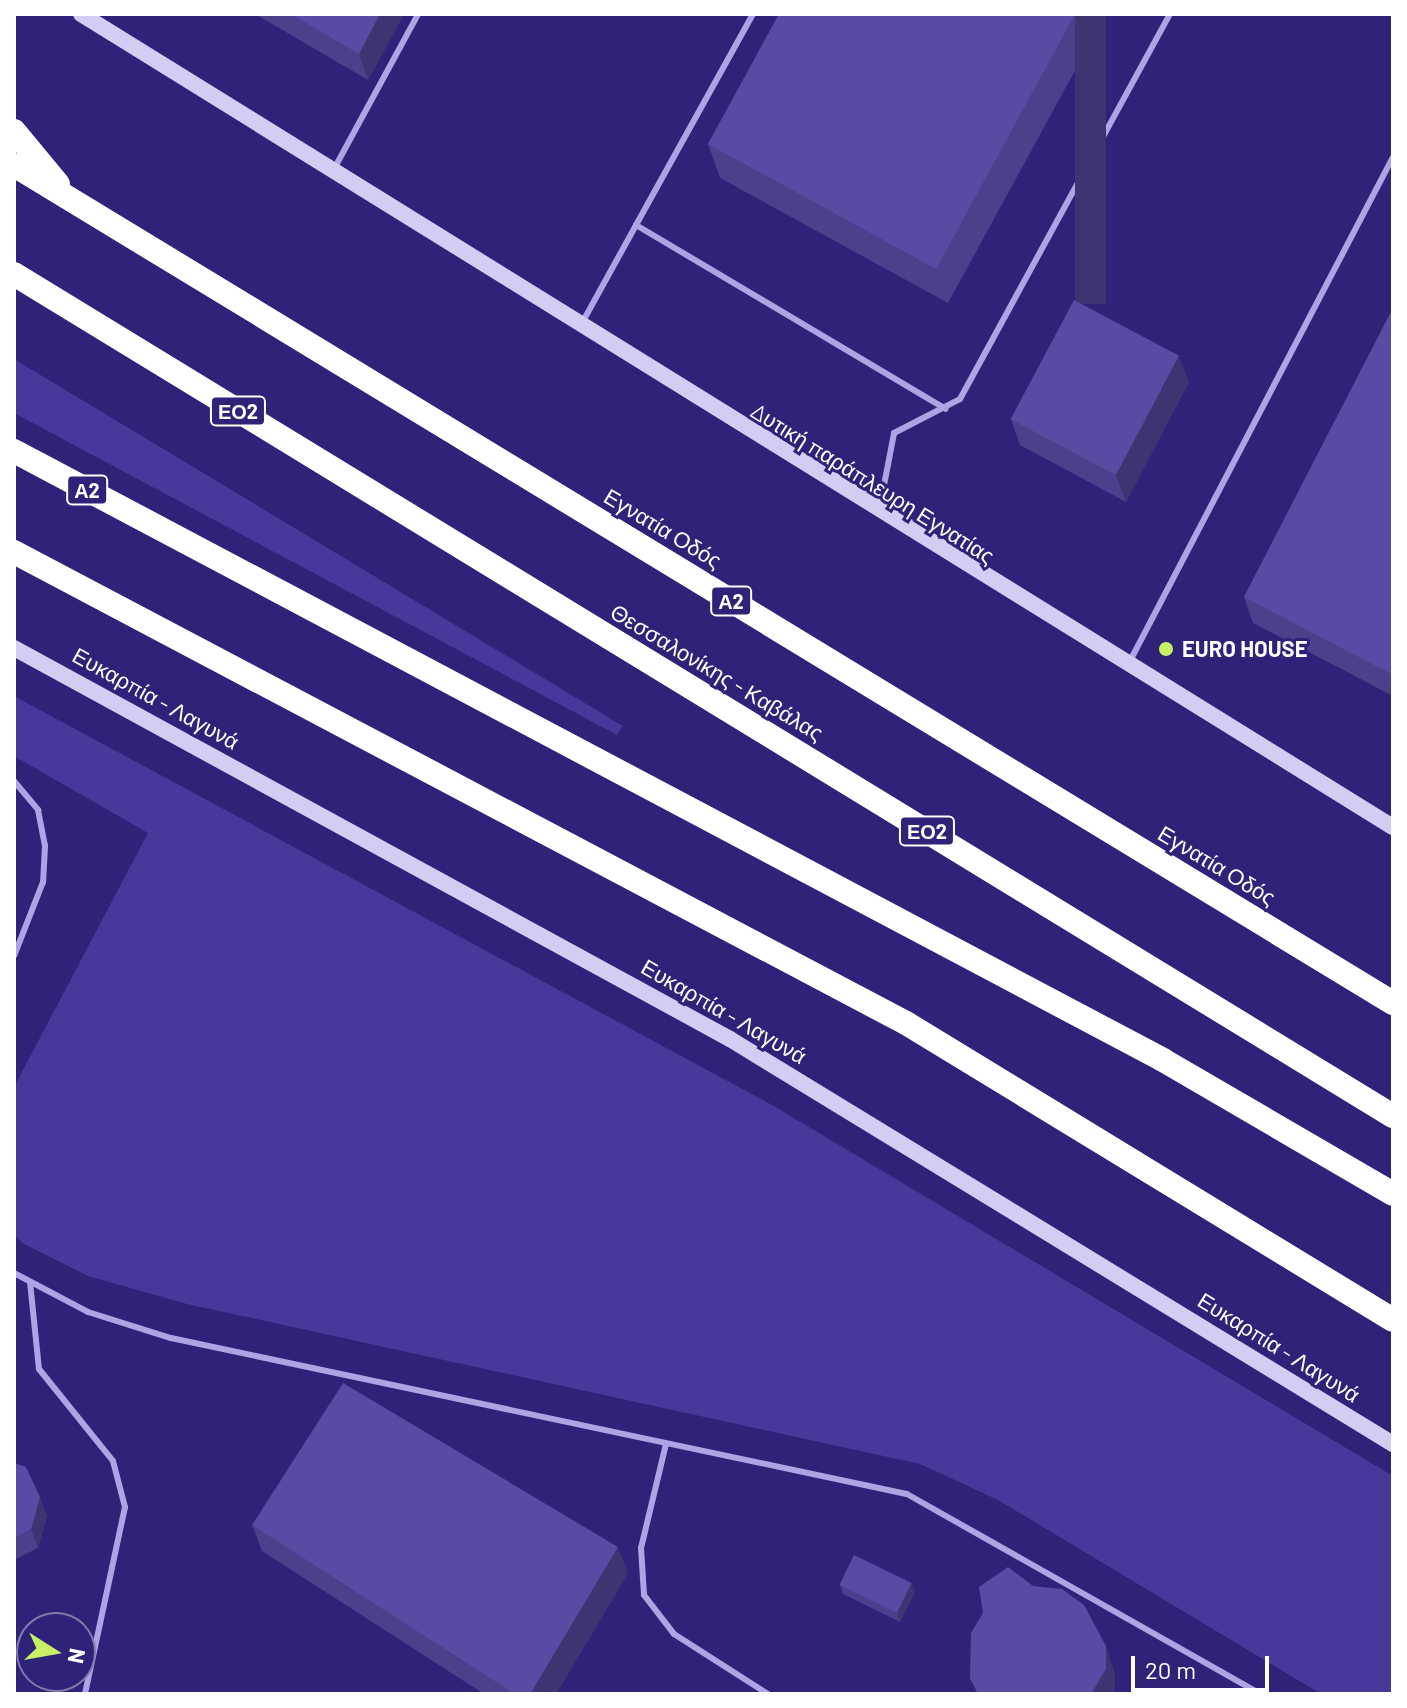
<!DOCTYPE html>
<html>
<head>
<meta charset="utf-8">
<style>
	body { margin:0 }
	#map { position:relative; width:1407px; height:1708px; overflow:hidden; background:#2f2279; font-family:Barlow,sans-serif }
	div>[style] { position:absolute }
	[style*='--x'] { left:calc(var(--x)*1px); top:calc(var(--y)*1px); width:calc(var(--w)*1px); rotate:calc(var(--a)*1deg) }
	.green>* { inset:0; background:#463999 }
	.lane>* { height:6px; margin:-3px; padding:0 3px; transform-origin:3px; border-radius:3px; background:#aca4e5 }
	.secondary>* { height:16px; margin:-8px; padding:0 8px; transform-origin:8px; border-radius:8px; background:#d3cdf4 }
	.highway>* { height:24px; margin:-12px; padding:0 12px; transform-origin:12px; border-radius:12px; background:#fff }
	.wall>* { inset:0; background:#4b408c }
	.shaded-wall>* { inset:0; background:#3d3472; transform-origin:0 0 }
	.building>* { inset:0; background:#574ba3; transform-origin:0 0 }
	.dots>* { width:22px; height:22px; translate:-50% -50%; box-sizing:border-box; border:4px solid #2f2279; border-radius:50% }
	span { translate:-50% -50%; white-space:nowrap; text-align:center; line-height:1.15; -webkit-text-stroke:6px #2f2279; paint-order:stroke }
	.shield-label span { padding:2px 6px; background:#2f2279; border:2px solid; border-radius:6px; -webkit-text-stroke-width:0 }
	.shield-label { font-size:20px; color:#fff; font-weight:700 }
	.street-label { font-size:22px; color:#fff }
	.poi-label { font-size:22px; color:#fff; font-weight:700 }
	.left { translate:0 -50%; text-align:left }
	.frame { position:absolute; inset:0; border:16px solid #fff; pointer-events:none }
	.north { position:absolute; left:16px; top:1612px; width:80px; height:80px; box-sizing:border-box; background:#2f2279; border:2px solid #827aaf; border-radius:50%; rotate:101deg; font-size:22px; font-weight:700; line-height:32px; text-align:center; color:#fff }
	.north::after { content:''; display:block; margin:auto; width:28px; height:36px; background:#c8f067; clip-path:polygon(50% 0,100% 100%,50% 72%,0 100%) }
	.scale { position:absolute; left:1131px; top:1656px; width:138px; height:36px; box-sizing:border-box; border:4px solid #fff; border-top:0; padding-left:10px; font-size:24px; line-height:28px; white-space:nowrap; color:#fff; -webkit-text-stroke:6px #2f2279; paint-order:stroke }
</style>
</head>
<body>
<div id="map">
	<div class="green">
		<div style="clip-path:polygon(14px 359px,623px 726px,617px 735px,14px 413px)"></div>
		<div style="clip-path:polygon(14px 696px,772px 1105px,1393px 1476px,1393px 1694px,1321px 1694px,998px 1500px,920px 1464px,187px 1304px,88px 1276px,24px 1244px,14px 1235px,14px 1087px,148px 833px,14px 756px)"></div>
	</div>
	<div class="lane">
		<div style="--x:753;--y:14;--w:241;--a:119"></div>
		<div style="--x:636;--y:225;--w:360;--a:30.7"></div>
		<div style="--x:334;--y:169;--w:176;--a:-61.5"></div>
		<div style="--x:582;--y:323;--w:112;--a:-61.1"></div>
		<div style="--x:880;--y:506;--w:74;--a:-79.1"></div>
		<div style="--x:894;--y:433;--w:74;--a:-27.3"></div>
		<div style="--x:960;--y:399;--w:439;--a:-61.4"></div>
		<div style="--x:1130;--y:661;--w:568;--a:-62.44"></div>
		<div style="--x:14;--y:781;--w:38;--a:50"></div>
		<div style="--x:38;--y:810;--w:37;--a:79"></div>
		<div style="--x:45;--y:846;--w:36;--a:93"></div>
		<div style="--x:43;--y:882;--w:79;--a:111.4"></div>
		<div style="--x:14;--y:1273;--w:84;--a:27.8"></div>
		<div style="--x:88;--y:1312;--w:87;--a:17.4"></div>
		<div style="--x:171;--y:1338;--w:752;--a:11.97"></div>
		<div style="--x:907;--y:1494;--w:407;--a:29.5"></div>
		<div style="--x:30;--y:1282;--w:87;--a:84.1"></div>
		<div style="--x:39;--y:1369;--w:118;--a:51.2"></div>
		<div style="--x:113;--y:1461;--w:48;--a:75.4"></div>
		<div style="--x:125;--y:1507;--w:191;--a:102.1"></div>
		<div style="--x:666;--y:1444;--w:107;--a:103.5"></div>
		<div style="--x:641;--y:1548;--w:47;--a:86.3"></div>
		<div style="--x:644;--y:1595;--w:49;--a:52.4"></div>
		<div style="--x:674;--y:1634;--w:112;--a:32.6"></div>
	</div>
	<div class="secondary">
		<div style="--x:81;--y:14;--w:1543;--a:31.79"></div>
		<div style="--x:14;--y:648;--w:816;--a:28.64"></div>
		<div style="--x:730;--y:1039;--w:777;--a:31.42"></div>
	</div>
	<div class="highway">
		<div style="--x:14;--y:131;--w:69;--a:50.3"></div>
		<div style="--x:14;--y:165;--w:1614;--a:31.29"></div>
		<div style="--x:14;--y:274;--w:1616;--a:31.41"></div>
		<div style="--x:14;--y:451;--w:1300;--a:27.92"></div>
		<div style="--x:1163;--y:1060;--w:266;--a:30.2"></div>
		<div style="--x:14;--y:552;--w:1009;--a:27.84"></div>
		<div style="--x:906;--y:1023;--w:570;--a:31.38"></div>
	</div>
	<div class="wall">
		<div style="clip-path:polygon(255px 14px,404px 14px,368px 80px)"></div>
		<div style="clip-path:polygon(779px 14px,1106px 14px,948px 303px,720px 178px,708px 144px)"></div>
		<div style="clip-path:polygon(1393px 308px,1393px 696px,1253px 623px,1244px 597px)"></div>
		<div style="clip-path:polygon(1189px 382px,1126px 502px,1020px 445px,1011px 419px)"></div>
		<div style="clip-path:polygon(14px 1463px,47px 1516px,38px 1548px,14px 1560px)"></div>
		<div style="clip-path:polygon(252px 1525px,628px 1573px,556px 1694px,484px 1694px,262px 1551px)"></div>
		<div style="clip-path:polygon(911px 1583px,915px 1592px,900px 1622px,843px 1594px,840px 1585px)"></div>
	</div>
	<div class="shaded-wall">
		<div style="clip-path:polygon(380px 14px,404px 14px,368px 80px,359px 54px)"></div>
		<div style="left:1075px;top:14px;width:31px;height:290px"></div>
		<div style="clip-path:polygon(1179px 356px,1189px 382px,1126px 502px,1116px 475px)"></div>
		<div style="clip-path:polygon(40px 1497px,47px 1516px,38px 1548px,31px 1529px)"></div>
		<div style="clip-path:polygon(618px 1547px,628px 1573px,556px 1694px,530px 1694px)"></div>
		<div style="clip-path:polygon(911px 1583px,915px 1592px,900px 1622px,897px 1613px)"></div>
		<div style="clip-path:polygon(1106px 1646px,1115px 1673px,1115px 1694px,1091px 1694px)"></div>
	</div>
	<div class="building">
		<div style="clip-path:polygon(291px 14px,380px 14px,359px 54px)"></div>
		<div style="clip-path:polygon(779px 14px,1075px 14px,936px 269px,708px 144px)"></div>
		<div style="left:1074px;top:300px;width:119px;height:135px;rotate:28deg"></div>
		<div style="clip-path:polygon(1393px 308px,1393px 675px,1244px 597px)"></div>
		<div style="clip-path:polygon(343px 1383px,618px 1547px,530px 1694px,515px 1694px,252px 1525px)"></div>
		<div style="clip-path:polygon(14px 1463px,26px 1467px,40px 1497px,31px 1529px,14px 1538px)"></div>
		<div style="left:854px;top:1555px;width:64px;height:33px;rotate:26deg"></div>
		<div style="clip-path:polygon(1008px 1567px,1033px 1586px,1062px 1589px,1084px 1605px,1106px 1646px,1106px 1669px,1091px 1694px,978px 1694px,970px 1678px,971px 1633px,983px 1613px,979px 1587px)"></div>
	</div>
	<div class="dots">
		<div style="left:1166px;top:649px;background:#c8f067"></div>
	</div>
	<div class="shield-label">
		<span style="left:238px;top:411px">ΕΟ2</span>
		<span style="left:87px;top:490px">Α2</span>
		<span style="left:731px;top:601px">Α2</span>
		<span style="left:927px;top:831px">ΕΟ2</span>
	</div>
	<div class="street-label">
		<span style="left:873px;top:483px;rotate:32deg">Δυτική παράπλευρη Εγνατίας</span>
		<span style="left:663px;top:528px;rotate:31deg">Εγνατία Οδός</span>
		<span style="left:717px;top:672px;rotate:31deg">Θεσσαλονίκης - Καβάλας</span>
		<span style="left:156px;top:698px;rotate:29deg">Ευκαρπία - Λαγυνά</span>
		<span style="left:1217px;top:865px;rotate:31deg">Εγνατία Οδός</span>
		<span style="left:724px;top:1011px;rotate:30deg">Ευκαρπία - Λαγυνά</span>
		<span style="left:1279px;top:1347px;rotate:32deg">Ευκαρπία - Λαγυνά</span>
	</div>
	<div class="poi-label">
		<span class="left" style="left:1182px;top:649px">EURO HOUSE</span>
	</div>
	<div class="frame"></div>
	<div class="north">N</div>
	<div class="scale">20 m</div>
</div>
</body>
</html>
